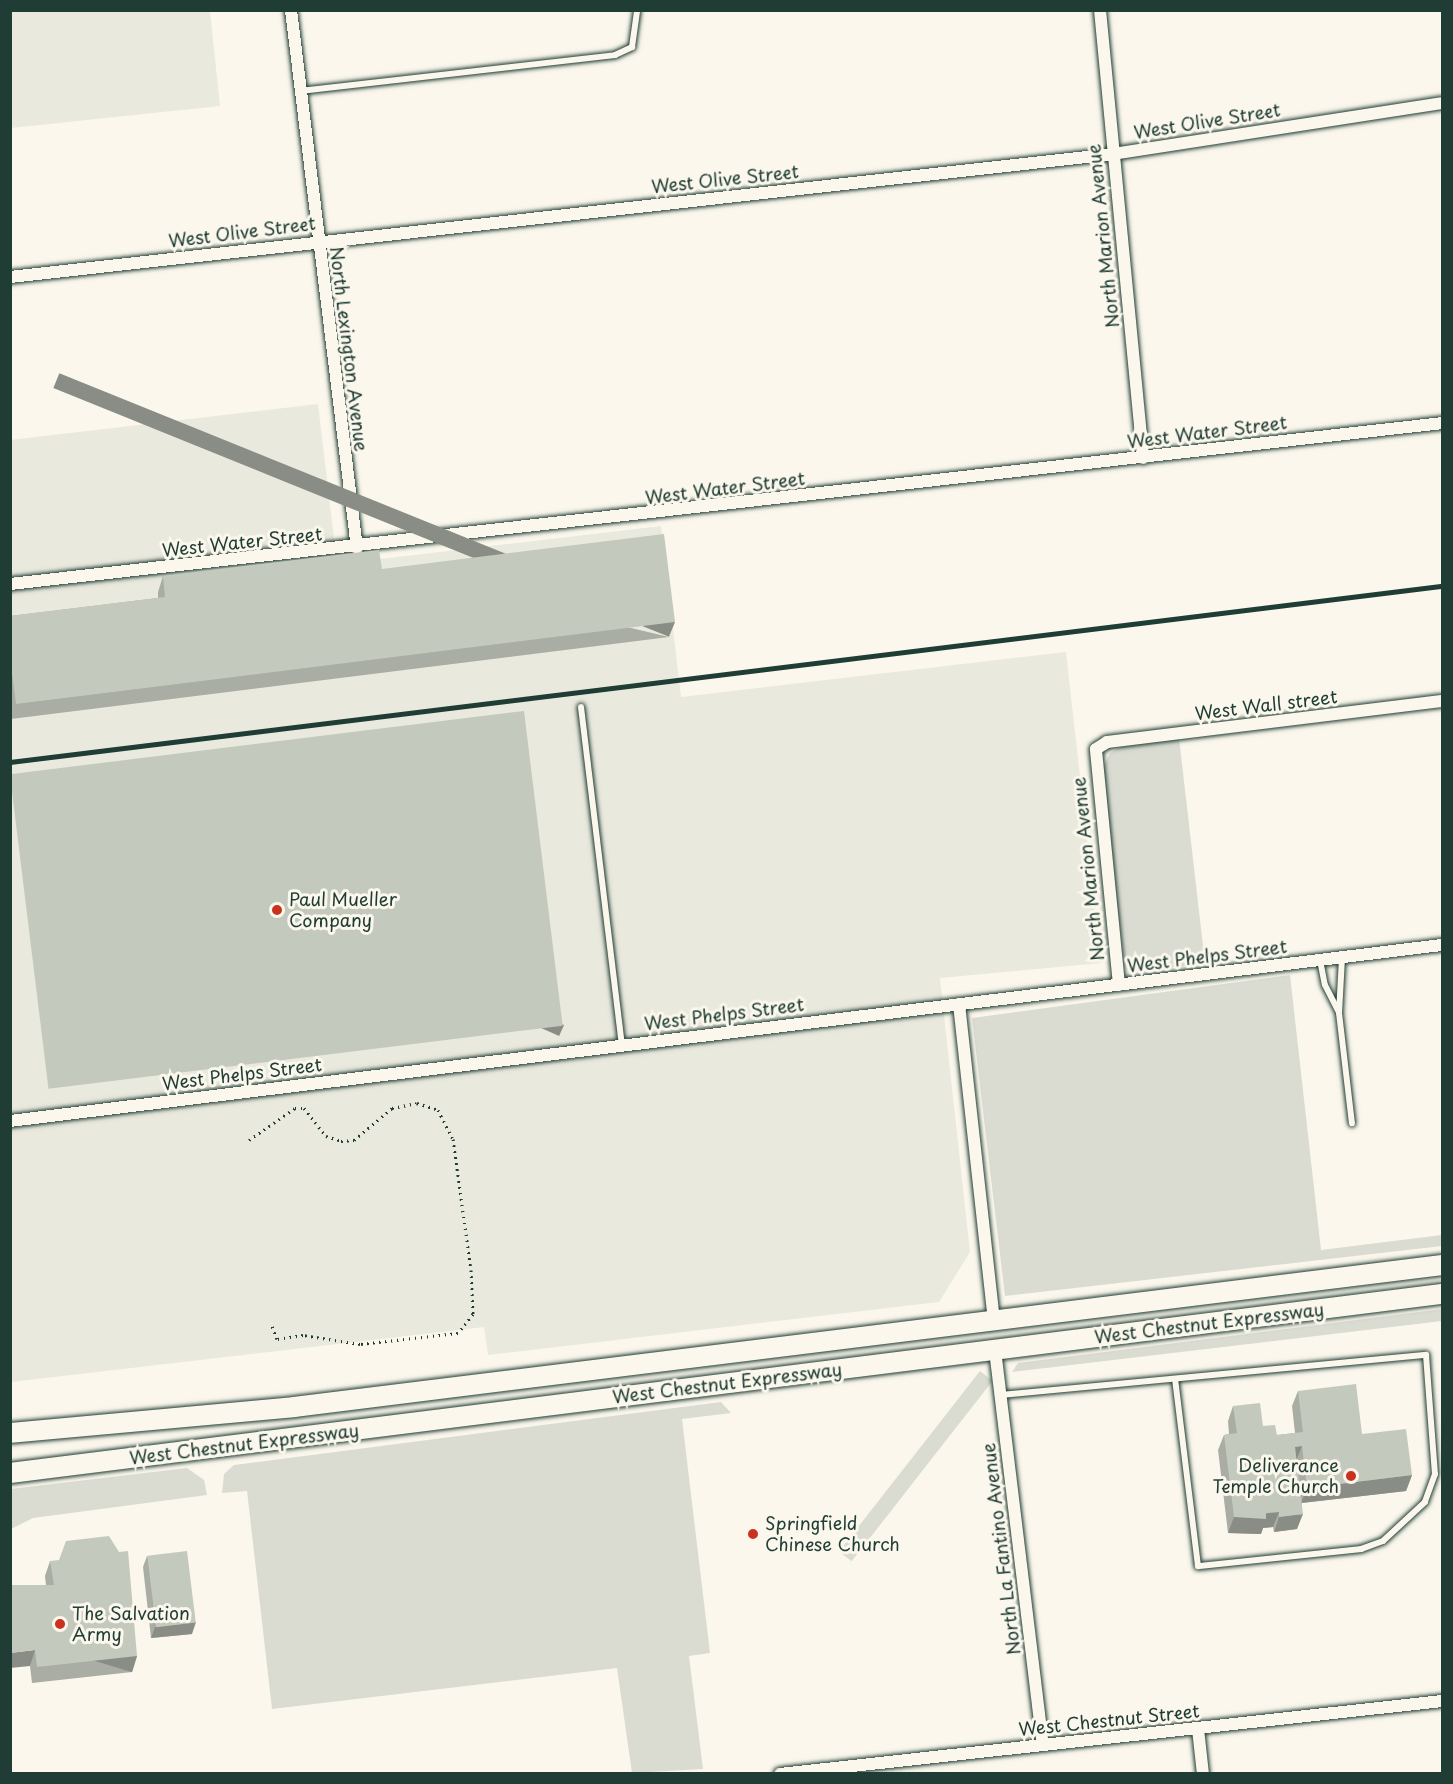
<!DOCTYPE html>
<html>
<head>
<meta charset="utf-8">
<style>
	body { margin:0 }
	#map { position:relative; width:1453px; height:1784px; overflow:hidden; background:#fbf7ec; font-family:"Playpen Sans",sans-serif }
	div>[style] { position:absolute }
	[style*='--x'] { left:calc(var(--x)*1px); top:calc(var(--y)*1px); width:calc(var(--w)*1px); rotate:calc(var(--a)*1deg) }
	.built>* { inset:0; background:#eae9de }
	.green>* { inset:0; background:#dbdcd1; transform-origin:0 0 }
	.path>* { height:3px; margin-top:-1.5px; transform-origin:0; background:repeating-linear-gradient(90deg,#1f3d34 0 1.5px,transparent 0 6px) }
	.roads { filter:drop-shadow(0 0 2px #1f3d34) drop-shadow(0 0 2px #1f3d34) }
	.lane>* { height:6px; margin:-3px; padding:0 3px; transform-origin:3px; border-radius:3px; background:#fbf7ec }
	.street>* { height:12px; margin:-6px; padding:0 6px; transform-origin:6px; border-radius:6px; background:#fbf7ec }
	.primary>* { height:20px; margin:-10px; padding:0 10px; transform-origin:10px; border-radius:10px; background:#fbf7ec }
	.rail>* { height:4.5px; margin:-2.25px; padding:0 2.25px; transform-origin:2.25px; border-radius:2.25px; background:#1f3d34 }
	.wall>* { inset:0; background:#a9ada3 }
	.shaded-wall>* { inset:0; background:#898d85; transform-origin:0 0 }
	.building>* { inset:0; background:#c4c9be; transform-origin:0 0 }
	.dots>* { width:16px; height:16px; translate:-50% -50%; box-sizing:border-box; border:3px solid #fbf7ec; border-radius:50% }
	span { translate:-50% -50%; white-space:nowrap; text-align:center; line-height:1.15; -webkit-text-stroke:6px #fbf7ec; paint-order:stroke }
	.street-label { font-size:18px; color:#1f3d34 }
	.poi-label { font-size:18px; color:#1f3d34 }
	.left { translate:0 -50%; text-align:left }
	.right { translate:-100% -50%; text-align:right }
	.frame { position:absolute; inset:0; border:12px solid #1f3d34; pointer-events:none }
</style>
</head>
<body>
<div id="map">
	<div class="built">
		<div style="clip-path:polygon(10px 11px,210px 11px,220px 106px,11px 128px)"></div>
		<div style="clip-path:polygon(318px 404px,337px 564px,661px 526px,681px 697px,1066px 652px,1101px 963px,940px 978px,970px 1252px,939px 1302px,488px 1355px,484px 1327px,11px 1382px,10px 440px)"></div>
	</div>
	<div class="green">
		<div style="clip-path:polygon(1179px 738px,1205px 963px,1142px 971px,1124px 960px,1101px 772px,1110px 753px,1121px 747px)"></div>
		<div style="clip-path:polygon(1290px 975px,1321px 1250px,1442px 1235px,1442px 1246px,1005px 1296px,972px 1018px)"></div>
		<div style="clip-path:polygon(1442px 1309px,1442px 1321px,1012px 1372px,1018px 1363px)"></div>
		<div style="left:980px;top:1371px;width:16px;height:229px;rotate:38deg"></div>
		<div style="clip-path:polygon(721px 1402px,731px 1413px,682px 1419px,710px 1653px,689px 1656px,703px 1769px,632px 1773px,617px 1668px,272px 1709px,247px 1491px,222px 1493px,224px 1474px,234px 1465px)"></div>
		<div style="clip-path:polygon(187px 1468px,204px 1480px,207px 1495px,33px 1518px,11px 1529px,11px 1489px)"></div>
	</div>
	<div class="path">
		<div style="--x:249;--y:1140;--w:56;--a:-34.8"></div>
		<div style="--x:295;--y:1108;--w:9;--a:0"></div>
		<div style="--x:304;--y:1108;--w:36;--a:52"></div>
		<div style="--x:326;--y:1136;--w:16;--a:18"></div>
		<div style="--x:341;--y:1141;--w:13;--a:-4"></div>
		<div style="--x:354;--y:1140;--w:50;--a:-40.1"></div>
		<div style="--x:392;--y:1108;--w:25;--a:-11"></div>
		<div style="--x:417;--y:1103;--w:22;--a:18"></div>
		<div style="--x:438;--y:1110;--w:33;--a:63"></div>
		<div style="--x:453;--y:1139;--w:132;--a:82.2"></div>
		<div style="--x:471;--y:1270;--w:44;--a:87.4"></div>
		<div style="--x:473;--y:1314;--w:24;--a:128"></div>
		<div style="--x:458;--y:1333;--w:99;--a:173.6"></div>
		<div style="--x:360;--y:1344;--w:58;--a:-171"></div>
		<div style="--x:303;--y:1335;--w:26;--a:171"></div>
		<div style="--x:277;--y:1339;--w:14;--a:-111"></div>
	</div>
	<div class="roads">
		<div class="lane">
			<div style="--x:300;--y:91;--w:317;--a:-6.5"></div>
			<div style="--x:615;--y:55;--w:19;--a:-25"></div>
			<div style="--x:632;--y:47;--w:37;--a:-82"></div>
			<div style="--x:581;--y:707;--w:340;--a:83.1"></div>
			<div style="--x:1342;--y:958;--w:55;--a:93.1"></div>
			<div style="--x:1339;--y:1013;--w:111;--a:83.3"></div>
			<div style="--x:1320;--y:960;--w:25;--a:79"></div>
			<div style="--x:1325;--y:985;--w:30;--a:63"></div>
			<div style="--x:1001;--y:1395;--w:427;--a:-5.4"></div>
			<div style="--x:1426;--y:1355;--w:119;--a:85.7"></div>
			<div style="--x:1435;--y:1474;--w:30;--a:110"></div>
			<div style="--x:1425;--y:1502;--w:57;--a:137.1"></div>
			<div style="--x:1383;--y:1541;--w:23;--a:160"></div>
			<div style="--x:1361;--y:1549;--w:164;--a:174"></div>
			<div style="--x:1198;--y:1566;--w:187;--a:-97"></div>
		</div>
		<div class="street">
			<div style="--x:291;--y:10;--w:542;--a:83.01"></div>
			<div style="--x:1100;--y:10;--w:450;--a:84.5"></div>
			<div style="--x:10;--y:277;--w:1110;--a:-6.36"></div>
			<div style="--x:1113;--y:154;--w:333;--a:-8.8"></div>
			<div style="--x:10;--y:584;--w:1441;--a:-6.41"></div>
			<div style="--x:1119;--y:985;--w:237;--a:-95.6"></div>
			<div style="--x:1096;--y:749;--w:13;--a:-32"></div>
			<div style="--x:1107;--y:742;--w:337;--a:-7"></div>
			<div style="--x:959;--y:1004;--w:318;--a:83.7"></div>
			<div style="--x:10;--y:1121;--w:1443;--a:-7.01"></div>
			<div style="--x:995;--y:1350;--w:397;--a:83.1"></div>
			<div style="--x:1198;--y:1729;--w:45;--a:83.7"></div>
			<div style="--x:780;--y:1774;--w:666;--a:-6.29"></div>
		</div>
		<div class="primary">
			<div style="--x:10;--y:1433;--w:285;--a:-5.2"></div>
			<div style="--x:294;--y:1407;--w:1157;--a:-7.05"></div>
			<div style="--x:10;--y:1473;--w:1443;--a:-7.13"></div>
		</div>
	</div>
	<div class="rail">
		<div style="--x:10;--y:762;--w:1443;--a:-7.01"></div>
	</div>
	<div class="wall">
		<div style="clip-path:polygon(382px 569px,669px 637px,11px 719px,10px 616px,158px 598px,158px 592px,163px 576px)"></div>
		<div style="clip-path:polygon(1298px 1391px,1362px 1434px,1412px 1475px,1406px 1491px,1302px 1503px,1297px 1529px,1274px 1532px,1273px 1527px,1263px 1528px,1261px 1534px,1228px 1533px,1218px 1450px,1224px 1435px,1229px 1434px,1228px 1421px,1233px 1406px,1277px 1435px,1295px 1433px,1292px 1406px)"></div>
		<div style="clip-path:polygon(147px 1556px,192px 1634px,151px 1638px,143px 1567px)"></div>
		<div style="clip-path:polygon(50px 1561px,137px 1656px,132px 1672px,32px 1683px,30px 1666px,46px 1585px,45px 1576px)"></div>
	</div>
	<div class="shaded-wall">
		<div style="left:675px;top:622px;width:16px;height:664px;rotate:112deg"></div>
		<div style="left:564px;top:1025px;width:12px;height:558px;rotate:114deg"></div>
		<div style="clip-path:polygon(1302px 1446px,1296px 1461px,1295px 1447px)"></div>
		<div style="clip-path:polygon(1412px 1475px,1406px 1491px,1301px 1503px,1307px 1488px)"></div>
		<div style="clip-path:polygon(1279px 1512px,1273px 1527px,1263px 1528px,1261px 1534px,1228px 1533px,1234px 1517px)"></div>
		<div style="clip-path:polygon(1303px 1514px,1297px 1529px,1274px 1532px,1279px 1517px)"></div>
		<div style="clip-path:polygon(196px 1622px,192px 1634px,151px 1638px,155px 1627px)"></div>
		<div style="clip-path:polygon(35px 1650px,30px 1666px,10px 1668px,10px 1653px)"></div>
		<div style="left:137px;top:1656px;width:17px;height:101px;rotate:107deg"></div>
	</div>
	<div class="building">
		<div style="clip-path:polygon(664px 534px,675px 622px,16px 704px,10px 658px,10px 616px,165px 597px,163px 576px,379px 550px,382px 569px)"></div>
		<div style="left:524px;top:711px;width:317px;height:518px;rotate:83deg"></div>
		<div style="clip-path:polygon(1356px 1384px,1362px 1434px,1406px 1429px,1412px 1475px,1307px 1488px,1302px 1446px,1295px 1447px,1303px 1514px,1279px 1517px,1279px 1512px,1266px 1513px,1266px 1519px,1234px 1517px,1224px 1435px,1237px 1433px,1233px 1406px,1260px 1403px,1263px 1426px,1275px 1425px,1277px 1435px,1303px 1432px,1298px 1391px)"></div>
		<div style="clip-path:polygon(109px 1536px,119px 1552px,128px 1551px,137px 1656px,37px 1667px,35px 1650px,10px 1653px,10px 1585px,54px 1585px,50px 1561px,59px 1560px,66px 1541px)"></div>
		<div style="left:187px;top:1551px;width:72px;height:40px;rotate:83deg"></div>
	</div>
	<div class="dots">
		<div style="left:277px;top:910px;background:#c8321e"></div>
		<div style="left:1351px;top:1476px;background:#c8321e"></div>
		<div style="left:753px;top:1534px;background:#c8321e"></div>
		<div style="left:60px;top:1624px;background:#c8321e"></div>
	</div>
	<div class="street-label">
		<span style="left:1207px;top:121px;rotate:-9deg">West Olive Street</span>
		<span style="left:725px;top:179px;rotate:-6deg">West Olive Street</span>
		<span style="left:242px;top:232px;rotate:-7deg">West Olive Street</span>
		<span style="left:1103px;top:236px;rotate:-96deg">North Marion Avenue</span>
		<span style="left:349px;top:349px;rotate:83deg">North Lexington Avenue</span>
		<span style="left:1207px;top:432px;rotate:-7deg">West Water Street</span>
		<span style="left:725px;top:488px;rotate:-7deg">West Water Street</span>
		<span style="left:242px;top:542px;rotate:-6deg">West Water Street</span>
		<span style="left:1266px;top:705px;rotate:-7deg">West Wall street</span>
		<span style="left:1088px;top:869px;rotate:-96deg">North Marion Avenue</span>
		<span style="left:1207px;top:956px;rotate:-7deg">West Phelps Street</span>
		<span style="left:724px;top:1014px;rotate:-7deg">West Phelps Street</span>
		<span style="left:242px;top:1074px;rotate:-7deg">West Phelps Street</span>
		<span style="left:1209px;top:1323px;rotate:-7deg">West Chestnut Expressway</span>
		<span style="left:727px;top:1383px;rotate:-7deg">West Chestnut Expressway</span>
		<span style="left:244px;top:1444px;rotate:-7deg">West Chestnut Expressway</span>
		<span style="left:1001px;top:1549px;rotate:-97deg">North La Fantino Avenue</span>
		<span style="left:1109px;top:1720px;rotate:-6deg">West Chestnut Street</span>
	</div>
	<div class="poi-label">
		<span class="left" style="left:289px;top:910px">Paul Mueller<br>Company</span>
		<span class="right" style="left:1339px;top:1476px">Deliverance<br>Temple Church</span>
		<span class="left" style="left:765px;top:1534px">Springfield<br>Chinese Church</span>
		<span class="left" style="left:72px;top:1624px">The Salvation<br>Army</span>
	</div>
	<div class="frame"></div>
</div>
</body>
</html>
